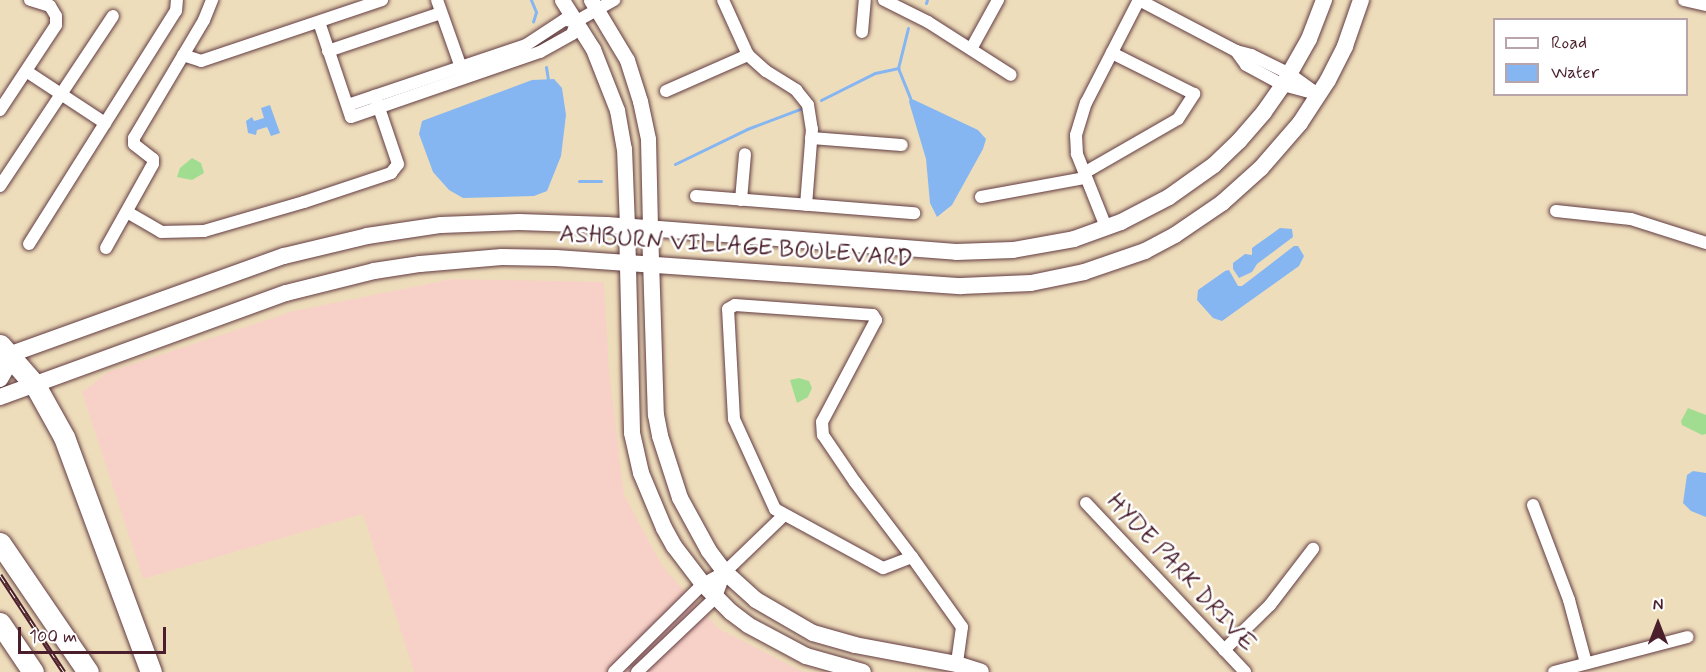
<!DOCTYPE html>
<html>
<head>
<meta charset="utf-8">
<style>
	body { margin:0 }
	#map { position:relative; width:1706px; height:672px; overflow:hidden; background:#edb; font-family:Mynerve,sans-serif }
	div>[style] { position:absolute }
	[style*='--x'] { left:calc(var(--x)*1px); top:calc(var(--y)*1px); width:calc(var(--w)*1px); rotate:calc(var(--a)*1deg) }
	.built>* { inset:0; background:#f7d1c7 }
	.green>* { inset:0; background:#a1dd91 }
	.water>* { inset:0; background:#86b6f1 }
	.stream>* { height:3px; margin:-1.5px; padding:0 1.5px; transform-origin:1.5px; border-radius:1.5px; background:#86b6f1 }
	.roads { filter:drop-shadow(0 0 2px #633c41) drop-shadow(0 0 2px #633c41) }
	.minor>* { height:12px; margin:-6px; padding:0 6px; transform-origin:6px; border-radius:6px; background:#fff }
	.tertiary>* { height:15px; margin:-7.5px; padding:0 7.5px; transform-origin:7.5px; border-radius:7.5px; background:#fff }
	.secondary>* { height:16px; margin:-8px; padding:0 8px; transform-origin:8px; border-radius:8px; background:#fff }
	.motorway>* { height:21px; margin:-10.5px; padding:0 10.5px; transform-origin:10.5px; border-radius:10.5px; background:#fff }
	.rail>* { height:5px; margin-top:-2.5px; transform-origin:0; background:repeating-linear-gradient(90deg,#fff 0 9px,#4a1f2b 0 18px); box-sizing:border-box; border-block:2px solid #4a1f2b }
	span { translate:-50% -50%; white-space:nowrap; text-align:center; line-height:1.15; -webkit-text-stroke:5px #fff; paint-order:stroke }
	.street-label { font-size:24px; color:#4a1f2b }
	.legend { position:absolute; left:1493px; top:18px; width:195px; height:78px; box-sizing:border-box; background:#fff; border:2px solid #b7a5aa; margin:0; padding:8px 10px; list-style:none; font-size:18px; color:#4a1f2b }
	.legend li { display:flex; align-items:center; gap:12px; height:30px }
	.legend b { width:30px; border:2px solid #b7a5aa }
	.north { position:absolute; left:1628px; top:594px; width:60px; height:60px; -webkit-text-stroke:4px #fff; paint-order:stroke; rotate:0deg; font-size:16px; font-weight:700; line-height:24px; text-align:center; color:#4a1f2b }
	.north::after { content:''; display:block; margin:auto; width:21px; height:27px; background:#4a1f2b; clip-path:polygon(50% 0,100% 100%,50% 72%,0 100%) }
	.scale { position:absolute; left:18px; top:627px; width:148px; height:27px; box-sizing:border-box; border:3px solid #4a1f2b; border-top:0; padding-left:8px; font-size:18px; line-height:21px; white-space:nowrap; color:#4a1f2b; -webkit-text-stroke:4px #fff; paint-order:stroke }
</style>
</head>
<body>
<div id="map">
	<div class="built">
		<div style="clip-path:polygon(452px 279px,604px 282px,609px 371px,624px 495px,663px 567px,719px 629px,803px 672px,414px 672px,363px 514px,143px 579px,82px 392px,108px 372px,294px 311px)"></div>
	</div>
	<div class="green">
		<div style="clip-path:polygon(192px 158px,201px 163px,204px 173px,192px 180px,177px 177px,180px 168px)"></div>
		<div style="clip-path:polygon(799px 378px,809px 381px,812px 388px,808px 397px,797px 403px,790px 380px)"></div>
		<div style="clip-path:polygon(1688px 408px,1706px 415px,1706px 434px,1702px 435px,1682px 425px,1681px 421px)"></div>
	</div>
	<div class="water">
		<div style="clip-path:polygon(554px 79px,562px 88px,566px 115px,561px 156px,547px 191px,534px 196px,463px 198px,449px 190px,433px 172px,419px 134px,422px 121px,532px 80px)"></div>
		<div style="clip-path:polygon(910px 98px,978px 130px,986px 139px,983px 149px,952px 205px,937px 217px,930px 203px,926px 159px,909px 102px)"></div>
		<div style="clip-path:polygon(270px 105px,280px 133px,271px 136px,267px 127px,257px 130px,256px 135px,248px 133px,246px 121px,252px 117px,254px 121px,264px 118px,261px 108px)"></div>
		<div style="clip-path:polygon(1280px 228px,1292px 229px,1293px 237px,1257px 264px,1252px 272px,1239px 278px,1233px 269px,1233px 263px,1245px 254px,1252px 255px,1252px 248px)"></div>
		<div style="clip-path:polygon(1294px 246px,1298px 246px,1304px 256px,1299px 266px,1222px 321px,1213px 318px,1197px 300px,1198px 290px,1225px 271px,1229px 270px,1238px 286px,1242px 286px)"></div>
		<div style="clip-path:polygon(1693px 471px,1706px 473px,1706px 517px,1691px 511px,1683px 503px,1687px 475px)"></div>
	</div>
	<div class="stream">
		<div style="--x:531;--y:0;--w:13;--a:67"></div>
		<div style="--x:536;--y:12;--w:10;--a:107"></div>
		<div style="--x:926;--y:3;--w:3;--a:-72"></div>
		<div style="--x:908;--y:28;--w:41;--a:104"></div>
		<div style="--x:898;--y:68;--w:32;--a:68"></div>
		<div style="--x:546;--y:67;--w:13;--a:81"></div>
		<div style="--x:821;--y:100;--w:60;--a:-26.6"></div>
		<div style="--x:875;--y:73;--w:24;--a:-12"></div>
		<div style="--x:675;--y:164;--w:80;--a:-25.9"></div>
		<div style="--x:747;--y:129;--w:57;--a:-20.7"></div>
		<div style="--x:579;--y:181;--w:22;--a:0"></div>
	</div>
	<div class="roads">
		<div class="minor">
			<div style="--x:437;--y:0;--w:77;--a:70.4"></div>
			<div style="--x:723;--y:0;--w:60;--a:65.6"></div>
			<div style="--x:748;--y:55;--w:24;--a:42"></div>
			<div style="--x:766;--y:71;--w:36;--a:32"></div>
			<div style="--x:796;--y:90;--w:19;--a:51"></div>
			<div style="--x:808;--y:105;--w:24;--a:81"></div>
			<div style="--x:812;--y:129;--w:76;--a:94.5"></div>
			<div style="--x:884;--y:0;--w:49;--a:26.6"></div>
			<div style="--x:928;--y:22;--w:98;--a:32.6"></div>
			<div style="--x:1139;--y:0;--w:110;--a:27.7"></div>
			<div style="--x:1236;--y:51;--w:16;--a:15"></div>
			<div style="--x:1251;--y:55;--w:43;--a:26"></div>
			<div style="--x:1290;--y:74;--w:36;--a:36"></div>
			<div style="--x:1684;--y:0;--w:23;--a:13"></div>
			<div style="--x:577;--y:21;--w:43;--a:-29.6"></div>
			<div style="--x:319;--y:22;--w:100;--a:71.4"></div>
			<div style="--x:351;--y:117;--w:200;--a:-19"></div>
			<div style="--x:540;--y:52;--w:37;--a:-29"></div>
			<div style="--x:572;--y:34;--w:14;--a:-69"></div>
			<div style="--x:862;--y:32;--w:32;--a:-85"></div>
			<div style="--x:971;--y:49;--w:56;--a:-61.1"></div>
			<div style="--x:328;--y:51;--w:119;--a:-18.6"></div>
			<div style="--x:1236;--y:51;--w:17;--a:54"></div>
			<div style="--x:1246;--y:65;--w:42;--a:28.4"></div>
			<div style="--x:1283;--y:85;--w:27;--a:15"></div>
			<div style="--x:183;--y:55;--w:19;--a:18"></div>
			<div style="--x:201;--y:61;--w:191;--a:-18.6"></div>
			<div style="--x:26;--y:71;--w:95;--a:33.4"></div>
			<div style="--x:666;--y:91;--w:90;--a:-23.7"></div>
			<div style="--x:348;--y:105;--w:188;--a:-18.6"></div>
			<div style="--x:526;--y:45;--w:45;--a:-33.3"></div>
			<div style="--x:564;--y:20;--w:13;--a:4"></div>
			<div style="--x:0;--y:110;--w:102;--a:-56.6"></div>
			<div style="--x:56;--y:25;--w:9;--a:-90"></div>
			<div style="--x:56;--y:16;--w:12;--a:-121"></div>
			<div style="--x:50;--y:6;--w:21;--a:-163"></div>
			<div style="--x:811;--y:138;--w:91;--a:4.4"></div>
			<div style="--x:1084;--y:173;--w:108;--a:-29.9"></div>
			<div style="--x:1178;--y:119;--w:30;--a:-57"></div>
			<div style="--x:1194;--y:94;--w:92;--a:-153.4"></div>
			<div style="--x:0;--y:186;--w:204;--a:-56.4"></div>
			<div style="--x:696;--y:196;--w:219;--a:4.5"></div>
			<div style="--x:981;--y:197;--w:106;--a:-10.4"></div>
			<div style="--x:741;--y:200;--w:46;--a:-85"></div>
			<div style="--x:1556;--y:211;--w:75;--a:6.1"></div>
			<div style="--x:1631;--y:219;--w:79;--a:17.7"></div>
			<div style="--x:127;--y:212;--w:39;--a:30"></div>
			<div style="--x:161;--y:232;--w:43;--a:-1.3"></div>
			<div style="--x:204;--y:231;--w:104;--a:-16.2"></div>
			<div style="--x:304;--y:202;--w:92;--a:-18.4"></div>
			<div style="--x:391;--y:173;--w:11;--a:-52"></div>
			<div style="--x:398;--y:164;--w:72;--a:-108.7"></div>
			<div style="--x:1106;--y:227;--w:79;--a:-111.7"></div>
			<div style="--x:1077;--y:154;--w:19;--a:-93"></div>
			<div style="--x:1076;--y:135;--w:34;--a:-73"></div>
			<div style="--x:1086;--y:103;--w:116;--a:-62.8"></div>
			<div style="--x:29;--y:244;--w:275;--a:-57.8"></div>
			<div style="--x:176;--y:11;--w:11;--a:-85"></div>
			<div style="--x:106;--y:248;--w:96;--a:-60.8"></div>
			<div style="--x:153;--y:164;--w:5;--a:-90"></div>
			<div style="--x:153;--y:159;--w:24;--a:-142"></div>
			<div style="--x:134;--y:144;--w:6;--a:-90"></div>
			<div style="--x:134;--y:138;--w:137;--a:-59.3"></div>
			<div style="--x:204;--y:20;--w:22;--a:-68"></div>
			<div style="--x:1086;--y:503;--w:232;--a:46.7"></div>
			<div style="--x:1533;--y:505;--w:102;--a:69.2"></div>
			<div style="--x:1569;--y:600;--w:65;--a:74.9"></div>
			<div style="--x:912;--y:557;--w:31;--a:159"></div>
			<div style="--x:883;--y:568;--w:123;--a:-151.4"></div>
			<div style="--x:775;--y:509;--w:99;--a:-114.5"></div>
			<div style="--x:734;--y:419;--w:110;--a:-93.1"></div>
			<div style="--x:728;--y:309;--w:8;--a:-30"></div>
			<div style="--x:735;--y:305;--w:138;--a:4.1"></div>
			<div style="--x:873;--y:315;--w:6;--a:59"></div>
			<div style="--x:876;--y:320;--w:115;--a:117.9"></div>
			<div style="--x:822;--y:422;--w:13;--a:86"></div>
			<div style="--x:823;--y:435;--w:57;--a:55.8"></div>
			<div style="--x:855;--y:482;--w:94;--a:52.8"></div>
			<div style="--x:912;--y:557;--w:86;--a:54.5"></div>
			<div style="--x:962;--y:627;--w:37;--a:98"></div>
			<div style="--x:1224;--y:650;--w:64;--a:-44.4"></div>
			<div style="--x:1270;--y:605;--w:71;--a:-52.5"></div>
			<div style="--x:614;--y:672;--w:125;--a:-44.7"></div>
			<div style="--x:703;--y:584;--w:25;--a:-29"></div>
			<div style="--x:637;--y:672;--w:109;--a:-43.5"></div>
			<div style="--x:716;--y:597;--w:27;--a:-70"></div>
			<div style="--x:725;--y:572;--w:81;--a:-44"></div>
			<div style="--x:1554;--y:672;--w:138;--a:-14.7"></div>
		</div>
		<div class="tertiary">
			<div style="--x:562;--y:0;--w:58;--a:57.7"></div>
			<div style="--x:593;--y:49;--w:66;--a:68.5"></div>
			<div style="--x:617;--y:110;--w:39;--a:80"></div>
			<div style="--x:624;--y:148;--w:78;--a:87.8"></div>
			<div style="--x:591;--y:0;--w:70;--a:59"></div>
			<div style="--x:627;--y:60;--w:43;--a:72.4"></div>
			<div style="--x:640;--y:101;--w:39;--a:78"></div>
			<div style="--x:648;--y:139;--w:89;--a:88.7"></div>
		</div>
		<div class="secondary">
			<div style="--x:627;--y:226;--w:207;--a:88.6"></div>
			<div style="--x:632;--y:433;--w:41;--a:77.3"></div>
			<div style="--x:641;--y:473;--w:60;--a:67.3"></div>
			<div style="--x:664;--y:528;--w:21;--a:61"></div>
			<div style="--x:674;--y:546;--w:48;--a:52.7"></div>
			<div style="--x:703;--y:584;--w:40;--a:45"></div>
			<div style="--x:731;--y:612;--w:21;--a:37"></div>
			<div style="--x:748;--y:625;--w:66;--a:28.1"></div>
			<div style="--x:806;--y:656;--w:59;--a:15.7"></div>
			<div style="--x:650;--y:228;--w:187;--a:88.2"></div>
			<div style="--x:656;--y:415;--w:21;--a:79"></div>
			<div style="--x:660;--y:436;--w:65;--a:72.1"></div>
			<div style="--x:680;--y:498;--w:60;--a:61.3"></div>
			<div style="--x:709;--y:551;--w:26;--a:53"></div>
			<div style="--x:725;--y:572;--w:42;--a:42.1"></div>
			<div style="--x:756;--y:600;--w:66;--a:30.1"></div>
			<div style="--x:813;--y:633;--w:44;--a:15.9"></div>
			<div style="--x:855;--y:645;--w:104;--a:10.6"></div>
			<div style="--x:957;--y:664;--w:25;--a:18"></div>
			<div style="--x:0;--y:358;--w:302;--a:-19.8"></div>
			<div style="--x:284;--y:256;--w:85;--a:-13.5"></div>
			<div style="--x:367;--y:236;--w:75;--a:-8.5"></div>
			<div style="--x:441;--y:225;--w:78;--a:-2.2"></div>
			<div style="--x:519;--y:222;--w:88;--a:2"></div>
			<div style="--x:607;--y:225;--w:350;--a:4.4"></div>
			<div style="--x:956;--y:252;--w:57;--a:-2"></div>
			<div style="--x:1013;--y:250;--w:62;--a:-10.2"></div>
			<div style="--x:1074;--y:239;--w:50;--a:-19.9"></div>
			<div style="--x:1121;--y:222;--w:54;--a:-27.5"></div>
			<div style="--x:1169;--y:197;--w:55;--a:-35.4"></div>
			<div style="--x:1214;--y:165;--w:35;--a:-44"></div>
			<div style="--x:1239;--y:141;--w:38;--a:-49"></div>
			<div style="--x:1264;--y:112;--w:33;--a:-55"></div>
			<div style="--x:1283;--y:85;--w:53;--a:-60.5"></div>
			<div style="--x:1309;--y:39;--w:42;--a:-69"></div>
			<div style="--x:0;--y:379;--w:14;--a:-60"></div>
			<div style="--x:7;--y:367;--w:12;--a:-85"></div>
			<div style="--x:0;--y:397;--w:304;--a:-20"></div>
			<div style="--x:286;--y:293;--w:91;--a:-14"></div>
			<div style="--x:374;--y:271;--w:47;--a:-8.7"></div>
			<div style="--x:420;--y:264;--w:82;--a:-4.9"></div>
			<div style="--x:502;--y:257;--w:54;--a:1.1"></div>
			<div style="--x:556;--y:258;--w:406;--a:4"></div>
			<div style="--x:961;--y:286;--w:70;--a:-2.5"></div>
			<div style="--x:1031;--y:283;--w:54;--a:-11.7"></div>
			<div style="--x:1084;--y:272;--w:65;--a:-19"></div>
			<div style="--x:1145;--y:251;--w:34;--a:-28"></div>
			<div style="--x:1175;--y:235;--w:57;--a:-34.2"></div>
			<div style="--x:1222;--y:203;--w:52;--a:-41.9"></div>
			<div style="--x:1261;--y:168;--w:60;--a:-49.1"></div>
			<div style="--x:1300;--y:123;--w:51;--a:-56.9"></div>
			<div style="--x:1328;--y:80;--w:38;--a:-63"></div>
			<div style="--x:1345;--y:46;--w:49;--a:-70.8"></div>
		</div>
		<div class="motorway">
			<div style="--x:0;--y:345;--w:53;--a:48.8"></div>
			<div style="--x:35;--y:385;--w:60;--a:60.9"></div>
			<div style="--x:64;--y:437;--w:251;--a:69.7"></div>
			<div style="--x:0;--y:543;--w:156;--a:55.7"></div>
			<div style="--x:0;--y:623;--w:59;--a:56"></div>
		</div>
	</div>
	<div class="rail">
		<div style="--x:0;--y:575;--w:116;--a:56.6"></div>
	</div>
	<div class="street-label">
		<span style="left:736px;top:247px;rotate:4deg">ASHBURN VILLAGE BOULEVARD</span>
		<span style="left:1181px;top:573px;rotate:47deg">HYDE PARK DRIVE</span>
	</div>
	<ul class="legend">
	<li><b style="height:8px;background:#fff"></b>Road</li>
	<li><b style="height:16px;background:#86b6f1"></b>Water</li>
	</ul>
	<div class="north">N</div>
	<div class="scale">100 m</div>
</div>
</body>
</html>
